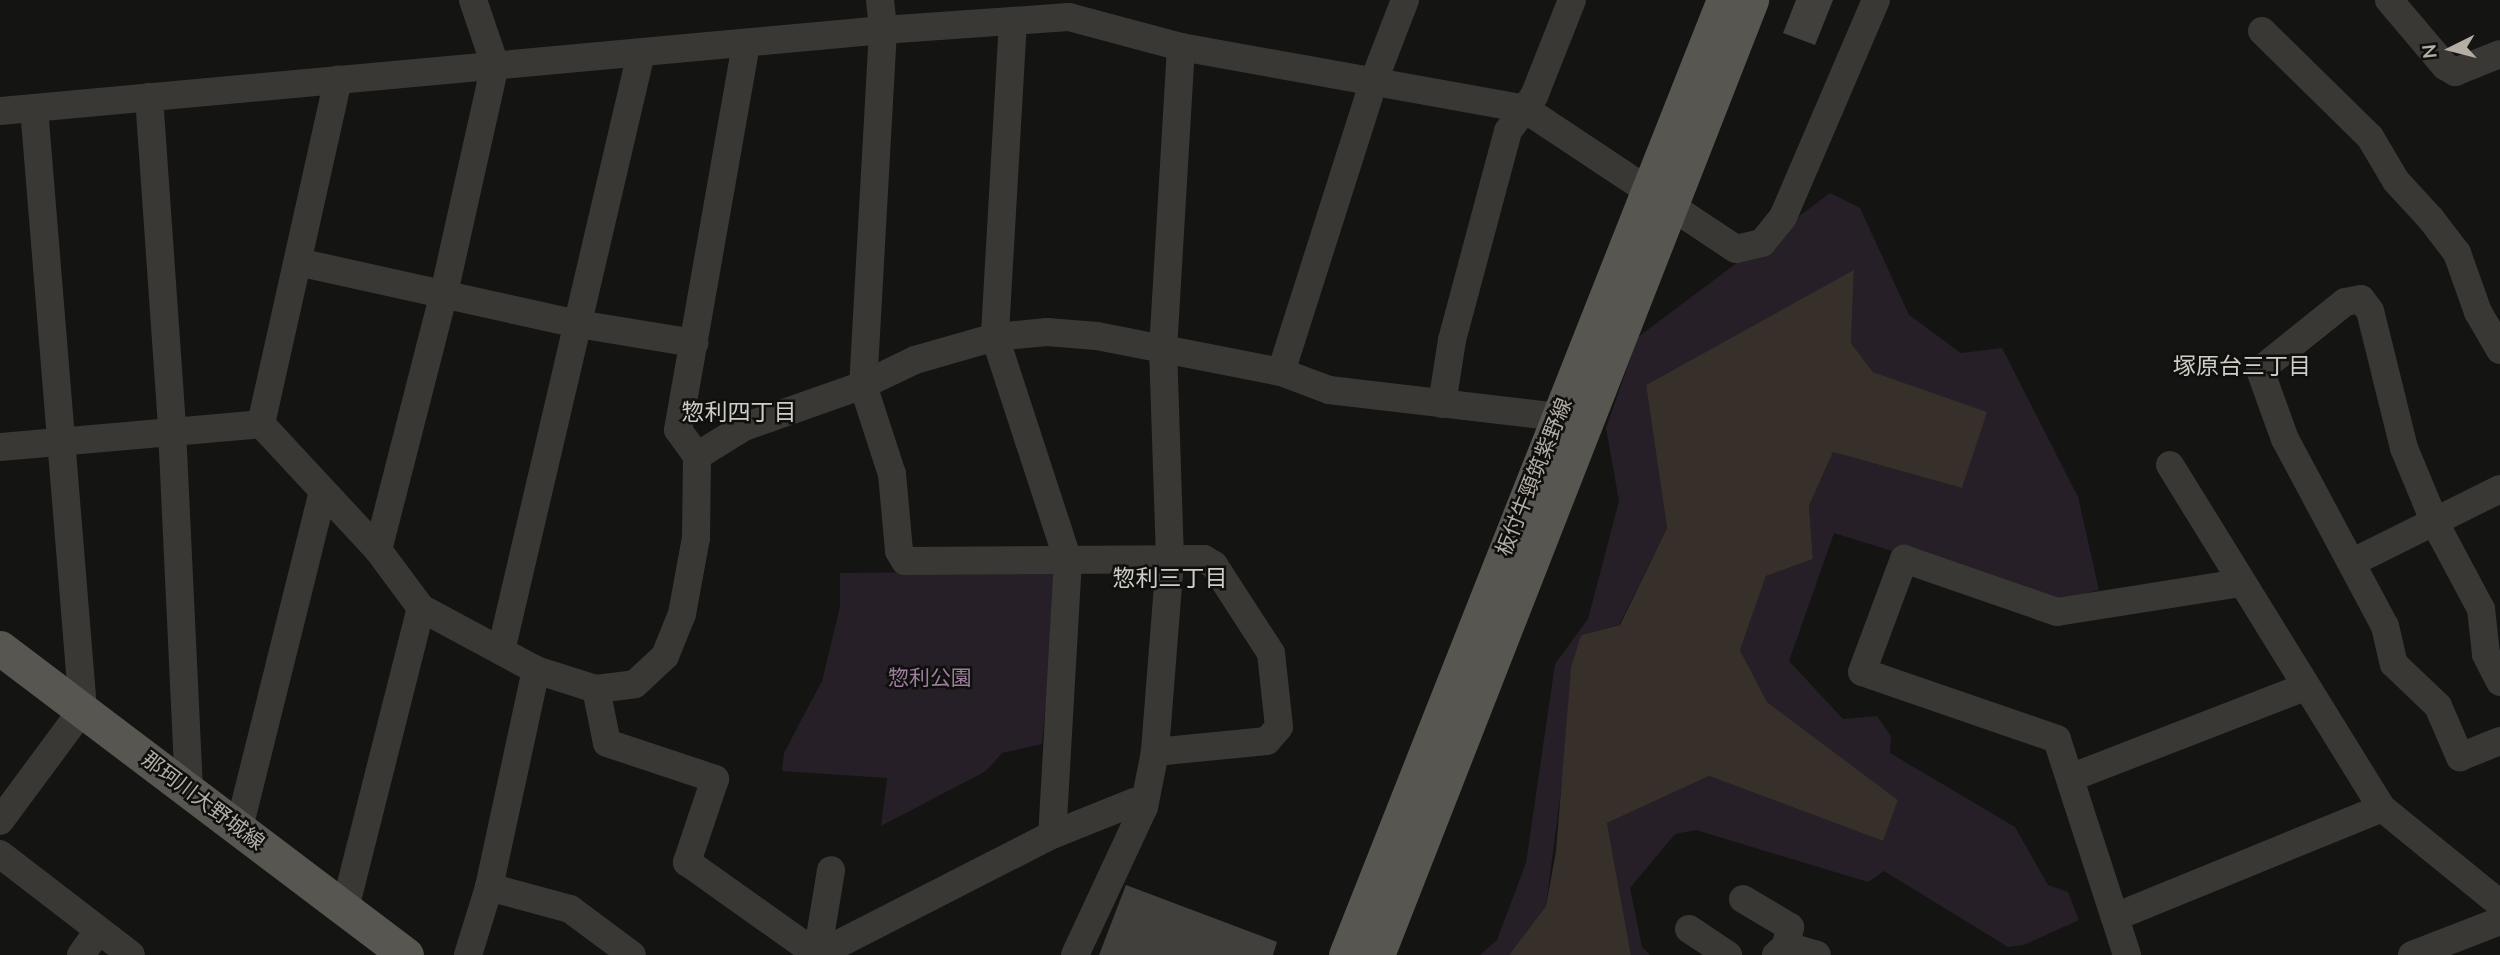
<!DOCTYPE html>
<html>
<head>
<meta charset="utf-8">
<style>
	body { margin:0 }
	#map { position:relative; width:2500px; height:955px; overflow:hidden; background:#141413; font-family:"Nunito Sans","Noto Sans JP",sans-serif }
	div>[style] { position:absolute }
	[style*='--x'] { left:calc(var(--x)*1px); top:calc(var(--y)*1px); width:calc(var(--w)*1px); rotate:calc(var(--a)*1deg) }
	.green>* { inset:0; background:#271f27 }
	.water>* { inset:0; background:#372f2a }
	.building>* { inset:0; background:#41403d }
	.minor>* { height:28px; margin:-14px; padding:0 14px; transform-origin:14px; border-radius:14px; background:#393834 }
	.major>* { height:35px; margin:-17.5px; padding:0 17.5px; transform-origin:17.5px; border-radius:17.5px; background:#585650 }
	span { translate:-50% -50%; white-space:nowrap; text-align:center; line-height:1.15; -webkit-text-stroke:5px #0f0f0e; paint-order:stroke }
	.street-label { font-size:21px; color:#b4aea5 }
	.park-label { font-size:21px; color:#9d7e9e }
	.neighbourhood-label { font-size:23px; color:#d0cdc6 }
	.north { position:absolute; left:2416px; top:14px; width:70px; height:70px; -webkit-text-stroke:5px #0f0f0e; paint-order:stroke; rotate:264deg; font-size:19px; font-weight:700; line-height:28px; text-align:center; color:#b4aea5 }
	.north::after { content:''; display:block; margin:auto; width:24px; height:32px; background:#b4aea5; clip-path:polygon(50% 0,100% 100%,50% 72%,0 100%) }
</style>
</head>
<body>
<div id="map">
	<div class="green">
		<div style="clip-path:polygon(1830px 193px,1860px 208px,1909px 315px,1961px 353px,2002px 348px,2078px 497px,2099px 590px,2054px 601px,1834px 533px,1789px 661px,1843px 719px,1877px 716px,1891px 736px,1890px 753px,2015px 827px,2048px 885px,2068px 892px,2079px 920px,2024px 945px,2008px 947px,1884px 871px,1868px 882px,1696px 830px,1675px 834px,1630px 888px,1642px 947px,1650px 955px,1631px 955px,1607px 823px,1709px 776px,1883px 841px,1898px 800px,1767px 702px,1740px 650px,1766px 576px,1813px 559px,1809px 506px,1833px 452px,1962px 488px,1986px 412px,1873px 372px,1851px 343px,1854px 271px,1646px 385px,1667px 528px,1619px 625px,1581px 635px,1546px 906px,1509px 955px,1480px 955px,1497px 940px,1526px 863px,1555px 664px,1588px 619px,1619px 501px,1606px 428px,1638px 337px)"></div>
		<div style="clip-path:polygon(1053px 571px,1058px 578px,1042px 744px,1002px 753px,986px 771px,881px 826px,887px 778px,782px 771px,784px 753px,822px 681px,840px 607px,840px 573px)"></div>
	</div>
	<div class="water">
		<div style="clip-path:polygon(1854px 270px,1851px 343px,1873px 372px,1987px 412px,1962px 488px,1833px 452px,1809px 506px,1813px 559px,1766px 576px,1740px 650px,1767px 702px,1898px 800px,1883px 841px,1709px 776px,1607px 823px,1631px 955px,1509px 955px,1546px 906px,1556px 851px,1571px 668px,1581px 635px,1620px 625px,1667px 528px,1646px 385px)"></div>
	</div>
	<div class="building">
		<div style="clip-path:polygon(1796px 0,1833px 0,1815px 45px,1783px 33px)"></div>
		<div style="clip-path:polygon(1126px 885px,1277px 942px,1273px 955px,1099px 955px)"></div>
	</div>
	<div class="minor">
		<div style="--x:880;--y:0;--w:30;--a:84"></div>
		<div style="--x:883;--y:30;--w:356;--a:93.2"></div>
		<div style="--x:863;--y:385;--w:94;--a:72"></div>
		<div style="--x:892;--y:474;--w:77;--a:84.8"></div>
		<div style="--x:899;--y:551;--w:12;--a:59"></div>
		<div style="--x:905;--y:561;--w:299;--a:-0.4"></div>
		<div style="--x:1204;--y:559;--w:12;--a:31"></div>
		<div style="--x:1214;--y:565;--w:105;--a:57.1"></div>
		<div style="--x:1271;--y:653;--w:74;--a:83.8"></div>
		<div style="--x:1279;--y:727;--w:18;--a:131"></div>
		<div style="--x:1267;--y:741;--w:113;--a:174.4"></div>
		<div style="--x:2389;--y:0;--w:87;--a:49.7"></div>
		<div style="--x:2445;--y:66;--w:12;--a:31"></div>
		<div style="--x:2455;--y:72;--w:48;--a:-21.8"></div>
		<div style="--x:1013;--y:21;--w:317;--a:93.3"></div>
		<div style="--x:995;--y:337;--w:235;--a:71.9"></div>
		<div style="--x:1068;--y:560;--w:275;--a:93.3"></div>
		<div style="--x:2262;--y:31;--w:151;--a:44.5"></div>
		<div style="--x:2370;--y:137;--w:51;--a:59.4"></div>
		<div style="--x:2396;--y:181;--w:52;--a:47.4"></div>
		<div style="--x:2431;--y:219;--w:43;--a:52.6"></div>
		<div style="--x:2457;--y:253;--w:63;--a:70.4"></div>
		<div style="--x:2478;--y:312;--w:44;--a:59.9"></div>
		<div style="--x:1181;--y:47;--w:350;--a:10.2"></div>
		<div style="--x:1525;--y:109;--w:253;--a:33.6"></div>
		<div style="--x:1736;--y:249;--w:27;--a:-13"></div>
		<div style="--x:1762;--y:243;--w:33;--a:-51"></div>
		<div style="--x:1783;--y:217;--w:236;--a:-66.8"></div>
		<div style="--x:149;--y:97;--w:333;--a:86"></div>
		<div style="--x:172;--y:429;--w:361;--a:87.3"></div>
		<div style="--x:0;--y:111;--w:887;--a:-5.24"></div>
		<div style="--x:883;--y:30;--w:186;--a:-4"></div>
		<div style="--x:1069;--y:17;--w:116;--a:15"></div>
		<div style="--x:1181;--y:47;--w:302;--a:93.4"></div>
		<div style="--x:1163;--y:348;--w:212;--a:88.1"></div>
		<div style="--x:1170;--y:560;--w:193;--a:94.5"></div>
		<div style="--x:1155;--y:752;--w:56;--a:101.3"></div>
		<div style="--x:1144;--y:807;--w:163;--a:115"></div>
		<div style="--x:298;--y:262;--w:287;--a:12.5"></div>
		<div style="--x:578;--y:324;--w:118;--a:9.3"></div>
		<div style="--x:1281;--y:372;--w:303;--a:-72.3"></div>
		<div style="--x:1373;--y:83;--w:89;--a:-68.9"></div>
		<div style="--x:1442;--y:404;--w:65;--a:-81.1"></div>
		<div style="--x:1452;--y:340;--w:216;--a:-75"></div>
		<div style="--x:1508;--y:131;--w:44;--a:-53.4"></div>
		<div style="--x:1534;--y:96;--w:103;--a:-68.4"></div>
		<div style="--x:261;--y:424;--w:172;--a:47.1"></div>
		<div style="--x:378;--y:550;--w:72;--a:53.4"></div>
		<div style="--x:421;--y:608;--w:131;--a:28.3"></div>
		<div style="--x:536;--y:670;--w:63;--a:17.6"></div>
		<div style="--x:596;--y:689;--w:39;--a:-7"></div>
		<div style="--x:635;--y:684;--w:41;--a:-43"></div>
		<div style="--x:665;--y:656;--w:45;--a:-68"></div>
		<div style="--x:682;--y:614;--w:77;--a:-79.6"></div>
		<div style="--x:696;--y:538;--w:82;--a:-89.3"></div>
		<div style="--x:697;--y:456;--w:55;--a:-31.7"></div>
		<div style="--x:744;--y:427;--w:126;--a:-19.4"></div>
		<div style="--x:863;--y:385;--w:58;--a:-25.7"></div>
		<div style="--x:915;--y:360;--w:83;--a:-16"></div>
		<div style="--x:995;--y:337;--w:52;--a:-5.5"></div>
		<div style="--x:1047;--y:332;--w:50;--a:4.6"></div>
		<div style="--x:1097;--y:336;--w:187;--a:11.1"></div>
		<div style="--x:1281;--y:372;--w:51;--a:20.6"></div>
		<div style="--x:1329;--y:390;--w:231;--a:6.7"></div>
		<div style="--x:0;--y:447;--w:262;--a:-5"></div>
		<div style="--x:261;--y:424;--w:353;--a:-77.4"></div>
		<div style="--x:697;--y:456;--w:32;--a:-126"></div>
		<div style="--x:678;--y:430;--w:390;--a:-80"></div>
		<div style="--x:2170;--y:465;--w:403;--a:58.3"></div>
		<div style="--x:2382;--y:808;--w:152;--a:39.1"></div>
		<div style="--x:378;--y:550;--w:265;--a:-75.6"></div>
		<div style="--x:444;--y:293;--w:234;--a:-77.4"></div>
		<div style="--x:495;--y:65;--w:69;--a:-108.7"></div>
		<div style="--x:2353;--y:562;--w:164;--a:-26.4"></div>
		<div style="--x:501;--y:651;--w:614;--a:-76.82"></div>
		<div style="--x:2500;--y:682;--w:31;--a:-117"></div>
		<div style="--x:2486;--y:654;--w:45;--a:-96.3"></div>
		<div style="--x:2481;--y:609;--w:98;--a:-118.1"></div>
		<div style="--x:2435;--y:523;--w:81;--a:-112.5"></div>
		<div style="--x:2404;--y:448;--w:141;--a:-103.9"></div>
		<div style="--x:2370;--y:311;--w:15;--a:-127"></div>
		<div style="--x:2361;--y:299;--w:16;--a:169"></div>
		<div style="--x:2345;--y:302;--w:109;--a:141.3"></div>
		<div style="--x:2260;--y:370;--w:73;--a:70.1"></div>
		<div style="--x:2285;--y:439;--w:212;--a:61.9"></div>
		<div style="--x:2385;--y:626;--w:39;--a:77"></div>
		<div style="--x:2394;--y:664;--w:61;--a:43.7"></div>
		<div style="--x:2438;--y:706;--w:56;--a:66.7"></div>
		<div style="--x:2460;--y:757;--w:43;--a:-21.8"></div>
		<div style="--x:596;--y:689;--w:55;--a:78.5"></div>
		<div style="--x:607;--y:743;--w:114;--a:18.4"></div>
		<div style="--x:715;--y:779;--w:88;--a:108.6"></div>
		<div style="--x:687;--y:862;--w:161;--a:35.4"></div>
		<div style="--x:2070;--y:778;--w:252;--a:-21.2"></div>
		<div style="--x:0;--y:821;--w:139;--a:-53.5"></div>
		<div style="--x:83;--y:709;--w:603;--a:-94.66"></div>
		<div style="--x:239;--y:828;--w:347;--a:-76"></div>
		<div style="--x:0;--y:854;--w:165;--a:37.6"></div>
		<div style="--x:489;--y:887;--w:84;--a:15.2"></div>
		<div style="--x:570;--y:909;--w:77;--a:36.6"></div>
		<div style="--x:1743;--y:899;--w:55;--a:30.8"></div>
		<div style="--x:1790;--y:927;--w:19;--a:102"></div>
		<div style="--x:345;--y:908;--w:309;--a:-75.8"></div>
		<div style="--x:2115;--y:917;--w:288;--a:-22.2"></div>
		<div style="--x:1689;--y:929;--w:47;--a:33.7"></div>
		<div style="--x:81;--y:955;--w:29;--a:-55"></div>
		<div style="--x:468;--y:955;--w:71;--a:-72.8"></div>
		<div style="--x:489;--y:887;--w:222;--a:-77.8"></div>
		<div style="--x:817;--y:955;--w:264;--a:-27.1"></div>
		<div style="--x:1052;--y:835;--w:88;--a:-21.9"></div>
		<div style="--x:1134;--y:802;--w:11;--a:27"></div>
		<div style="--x:817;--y:955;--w:86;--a:-80.6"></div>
		<div style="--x:1776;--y:955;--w:13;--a:-42"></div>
		<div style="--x:1786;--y:946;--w:32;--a:16"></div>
		<div style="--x:2127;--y:955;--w:227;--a:-108"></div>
		<div style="--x:2057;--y:739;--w:206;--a:-161"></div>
		<div style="--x:1862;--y:672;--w:121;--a:-69.6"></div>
		<div style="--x:1904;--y:559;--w:162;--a:19.1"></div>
		<div style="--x:2057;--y:612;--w:186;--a:-9"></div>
		<div style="--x:2412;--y:955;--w:94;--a:-21.1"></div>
	</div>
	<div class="major">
		<div style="--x:0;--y:648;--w:509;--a:37.1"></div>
		<div style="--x:1346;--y:955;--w:1027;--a:-68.41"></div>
		<div style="--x:1377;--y:955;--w:1026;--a:-68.61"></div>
	</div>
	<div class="street-label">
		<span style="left:1534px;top:477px;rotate:-68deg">板付牛頸筑紫野線</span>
		<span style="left:203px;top:801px;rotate:37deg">那珂川大野城線</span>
	</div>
	<div class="park-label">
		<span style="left:930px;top:678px">惣利公園</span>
	</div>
	<div class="neighbourhood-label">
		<span style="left:2242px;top:367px">塚原台三丁目</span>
		<span style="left:739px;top:413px">惣利四丁目</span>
		<span style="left:1170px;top:579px">惣利三丁目</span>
	</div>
	<div class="north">N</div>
</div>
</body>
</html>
